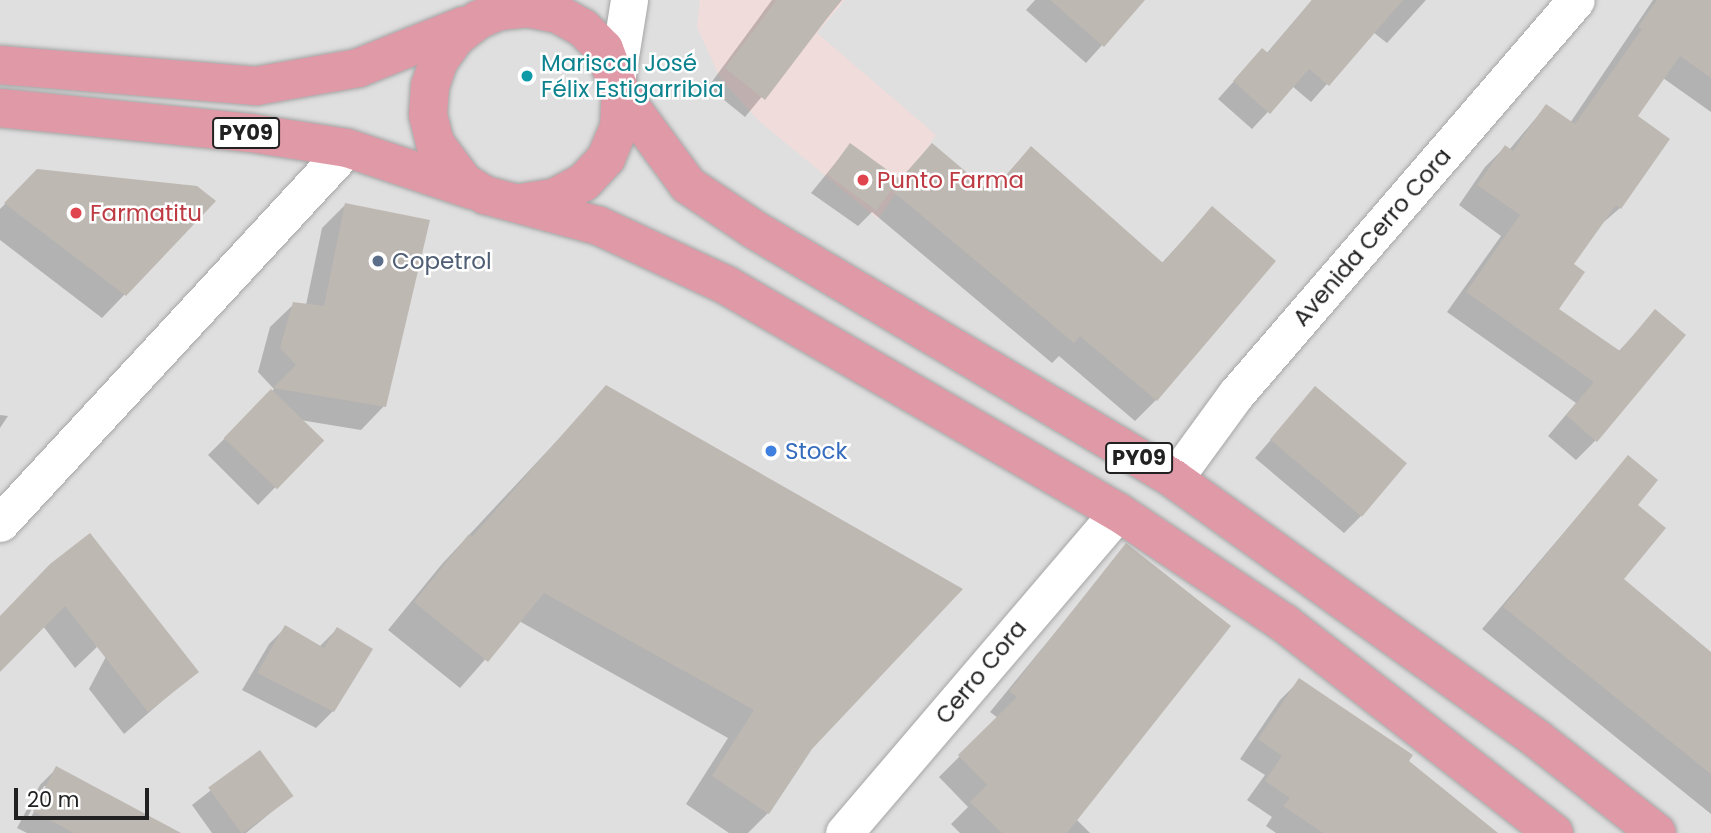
<!DOCTYPE html>
<html>
<head>
<meta charset="utf-8">
<style>
	body { margin:0 }
	#map { position:relative; width:1711px; height:833px; overflow:hidden; background:#f1eee9; font-family:Poppins,sans-serif }
	div>[style] { position:absolute }
	[style*='--x'] { left:calc(var(--x)*1px); top:calc(var(--y)*1px); width:calc(var(--w)*1px); rotate:calc(var(--a)*1deg) }
	.residential>* { inset:0; background:#dfdfdf; transform-origin:0 0 }
	.commercial>* { inset:0; background:#efdcdb }
	.shadow>* { inset:0; background:#0003 }
	.building>* { inset:0; background:#beb8b2; transform-origin:0 0 }
	.roads { filter:drop-shadow(0 0 2px #a5a5a5) drop-shadow(0 0 2px #a5a5a5) }
	.street>* { height:37px; margin:-18.5px; padding:0 18.5px; transform-origin:18.5px; border-radius:18.5px; background:#fff }
	.highway>* { height:38px; margin:-19px; padding:0 19px; transform-origin:19px; border-radius:19px; background:#e099a6 }
	.dots>* { width:19px; height:19px; translate:-50% -50%; box-sizing:border-box; border:4px solid #fff; border-radius:50% }
	span { translate:-50% -50%; white-space:nowrap; text-align:center; line-height:1.15; -webkit-text-stroke:5px #fff; paint-order:stroke }
	.shield-label span { padding:2px 5px; background:#fff; border:2px solid; border-radius:5px; -webkit-text-stroke-width:0 }
	.shield-label { font-size:21px; color:#212121; font-weight:700 }
	.culture-label { font-size:23px; color:#0d838f }
	.left { translate:0 -50%; text-align:left }
	.health-label { font-size:23px; color:#be3a42 }
	.street-label { font-size:23px; color:#212121 }
	.service-label { font-size:23px; color:#4e5e75 }
	.shop-label { font-size:23px; color:#366cbe }
	.scale { position:absolute; left:14px; top:788px; width:135px; height:32px; box-sizing:border-box; border:4px solid #212121; border-top:0; padding-left:9px; font-size:21px; line-height:24px; white-space:nowrap; color:#212121; -webkit-text-stroke:5px #fff; paint-order:stroke }
</style>
</head>
<body>
<div id="map">
	<div class="residential">
		<div style="left:0;top:0;width:1711px;height:833px"></div>
	</div>
	<div class="commercial">
		<div style="clip-path:polygon(700px 0,845px 0,817px 33px,936px 135px,878px 219px,759px 121px,720px 78px,697px 27px)"></div>
	</div>
	<div class="shadow">
		<div style="clip-path:polygon(842px 0,745px 117px,708px 87px,772px 0)"></div>
		<div style="clip-path:polygon(1035px 0,1115px 0,1130px 14px,1086px 63px,1026px 10px)"></div>
		<div style="clip-path:polygon(1312px 0,1426px 0,1387px 43px,1373px 32px,1311px 102px,1292px 86px,1252px 129px,1218px 99px,1262px 50px,1266px 54px)"></div>
		<div style="clip-path:polygon(1653px 0,1711px 0,1711px 112px,1663px 78px,1635px 116px,1668px 140px,1620px 208px,1598px 227px,1571px 265px,1557px 310px,1618px 352px,1656px 311px,1596px 440px,1576px 460px,1548px 436px,1576px 403px,1447px 312px,1501px 236px,1459px 205px,1485px 167px,1505px 147px,1509px 150px,1546px 106px,1570px 123px)"></div>
		<div style="clip-path:polygon(850px 145px,899px 180px,932px 145px,989px 194px,1031px 148px,1161px 264px,1212px 208px,1156px 400px,1135px 421px,1059px 356px,1052px 363px,872px 212px,858px 226px,811px 193px)"></div>
		<div style="clip-path:polygon(38px 171px,125px 294px,102px 318px,0 240px,0 209px)"></div>
		<div style="clip-path:polygon(345px 205px,384px 406px,361px 430px,300px 420px,321px 440px,258px 505px,208px 455px,274px 389px,258px 372px,270px 327px,294px 304px,306px 305px,322px 228px)"></div>
		<div style="clip-path:polygon(607px 387px,811px 748px,768px 813px,748px 833px,729px 833px,686px 804px,728px 738px,519px 621px,460px 688px,388px 630px,442px 564px)"></div>
		<div style="clip-path:polygon(1315px 389px,1361px 516px,1344px 533px,1255px 458px)"></div>
		<div style="clip-path:polygon(0 415px,8px 416px,0 428px)"></div>
		<div style="clip-path:polygon(1628px 457px,1636px 505px,1622px 579px,1711px 654px,1711px 814px,1482px 629px)"></div>
		<div style="clip-path:polygon(1126px 546px,1076px 819px,1090px 833px,960px 833px,951px 824px,968px 807px,939px 777px,998px 718px,990px 712px)"></div>
		<div style="clip-path:polygon(51px 566px,97px 647px,75px 668px,43px 626px,0 669px,0 618px)"></div>
		<div style="clip-path:polygon(286px 627px,319px 647px,337px 629px,333px 711px,316px 728px,242px 690px,269px 644px)"></div>
		<div style="clip-path:polygon(121px 628px,196px 672px,124px 734px,89px 689px)"></div>
		<div style="clip-path:polygon(1299px 681px,1407px 761px,1468px 833px,1276px 833px,1266px 826px,1272px 817px,1247px 800px,1265px 775px,1240px 759px,1280px 700px)"></div>
		<div style="clip-path:polygon(260px 752px,291px 796px,246px 833px,212px 833px,192px 805px)"></div>
		<div style="clip-path:polygon(evenodd,57px 768px,153px 833px,27px 833px,17px 828px,40px 785px,57px 768px,44px 786px,48px 786px,30px 819px,27px 818px,44px 786px)"></div>
	</div>
	<div class="building">
		<div style="clip-path:polygon(777px 0,841px 0,765px 100px,725px 68px)"></div>
		<div style="clip-path:polygon(1050px 0,1145px 0,1104px 47px)"></div>
		<div style="clip-path:polygon(1312px 0,1403px 0,1329px 86px,1309px 69px,1270px 114px,1233px 81px,1262px 48px,1268px 53px)"></div>
		<div style="clip-path:polygon(1657px 0,1711px 0,1711px 78px,1680px 56px,1638px 116px,1670px 139px,1621px 209px,1616px 205px,1574px 264px,1585px 272px,1559px 309px,1620px 351px,1655px 309px,1686px 335px,1597px 442px,1566px 415px,1594px 382px,1466px 292px,1520px 215px,1477px 185px,1505px 145px,1513px 151px,1546px 104px,1575px 124px,1642px 29px,1638px 27px)"></div>
		<div style="left:850px;top:143px;width:61px;height:39px;rotate:36deg"></div>
		<div style="clip-path:polygon(932px 143px,991px 193px,1031px 146px,1163px 263px,1212px 206px,1276px 261px,1157px 401px,1080px 336px,1074px 343px,891px 190px)"></div>
		<div style="clip-path:polygon(37px 169px,197px 186px,216px 201px,126px 296px,4px 203px)"></div>
		<div style="clip-path:polygon(345px 203px,430px 220px,386px 407px,273px 388px,296px 365px,280px 348px,293px 302px,324px 306px)"></div>
		<div style="clip-path:polygon(606px 385px,963px 589px,812px 749px,769px 814px,712px 776px,754px 710px,544px 593px,488px 662px,414px 602px,469px 534px,472px 537px)"></div>
		<div style="left:1315px;top:386px;width:120px;height:70px;rotate:40deg"></div>
		<div style="left:271px;top:389px;width:74px;height:68px;rotate:44deg"></div>
		<div style="clip-path:polygon(1628px 455px,1658px 480px,1638px 505px,1666px 528px,1624px 579px,1711px 652px,1711px 774px,1503px 607px)"></div>
		<div style="clip-path:polygon(90px 533px,199px 672px,148px 712px,65px 606px,0 672px,0 616px,50px 564px)"></div>
		<div style="clip-path:polygon(1126px 543px,1231px 626px,1067px 833px,1002px 833px,970px 802px,987px 785px,958px 755px,1017px 697px,1009px 691px)"></div>
		<div style="clip-path:polygon(285px 625px,324px 648px,337px 627px,373px 649px,334px 712px,257px 673px)"></div>
		<div style="clip-path:polygon(1299px 678px,1413px 755px,1409px 761px,1498px 833px,1323px 833px,1283px 806px,1290px 798px,1265px 781px,1282px 756px,1258px 739px)"></div>
		<div style="left:260px;top:750px;width:57px;height:64px;rotate:54deg"></div>
		<div style="clip-path:polygon(56px 766px,181px 833px,74px 833px,33px 811px)"></div>
	</div>
	<div class="roads">
		<div class="street">
			<div style="--x:617;--y:75;--w:76;--a:-80.9"></div>
			<div style="--x:1174;--y:479;--w:105;--a:-53.9"></div>
			<div style="--x:1236;--y:394;--w:520;--a:-49.21"></div>
			<div style="--x:0;--y:523;--w:511;--a:-47.22"></div>
			<div style="--x:844;--y:833;--w:422;--a:-49.5"></div>
		</div>
		<div class="highway">
			<div style="--x:0;--y:65;--w:257;--a:4.7"></div>
			<div style="--x:256;--y:86;--w:104;--a:-10"></div>
			<div style="--x:358;--y:68;--w:113;--a:-21.8"></div>
			<div style="--x:621;--y:94;--w:113;--a:53.6"></div>
			<div style="--x:688;--y:185;--w:81;--a:33.9"></div>
			<div style="--x:755;--y:230;--w:487;--a:30.7"></div>
			<div style="--x:1174;--y:479;--w:447;--a:35.6"></div>
			<div style="--x:1537;--y:739;--w:152;--a:38.1"></div>
			<div style="--x:0;--y:108;--w:252;--a:5.7"></div>
			<div style="--x:251;--y:133;--w:97;--a:8.9"></div>
			<div style="--x:347;--y:148;--w:132;--a:18.6"></div>
			<div style="--x:521;--y:203;--w:33;--a:-9"></div>
			<div style="--x:554;--y:198;--w:34;--a:-28"></div>
			<div style="--x:584;--y:182;--w:33;--a:-47"></div>
			<div style="--x:606;--y:158;--w:33;--a:-67"></div>
			<div style="--x:619;--y:128;--w:34;--a:-87"></div>
			<div style="--x:621;--y:94;--w:48;--a:-110.7"></div>
			<div style="--x:604;--y:49;--w:30;--a:-135"></div>
			<div style="--x:583;--y:28;--w:29;--a:-151"></div>
			<div style="--x:558;--y:14;--w:31;--a:-169"></div>
			<div style="--x:528;--y:8;--w:29;--a:174"></div>
			<div style="--x:499;--y:11;--w:23;--a:157"></div>
			<div style="--x:478;--y:20;--w:28;--a:142"></div>
			<div style="--x:456;--y:37;--w:29;--a:126"></div>
			<div style="--x:439;--y:60;--w:28;--a:109"></div>
			<div style="--x:430;--y:86;--w:29;--a:94"></div>
			<div style="--x:428;--y:115;--w:29;--a:76"></div>
			<div style="--x:435;--y:143;--w:49;--a:53.4"></div>
			<div style="--x:464;--y:182;--w:25;--a:32"></div>
			<div style="--x:485;--y:195;--w:118;--a:15.2"></div>
			<div style="--x:599;--y:226;--w:140;--a:24.9"></div>
			<div style="--x:726;--y:285;--w:453;--a:30.1"></div>
			<div style="--x:1118;--y:512;--w:200;--a:33.8"></div>
			<div style="--x:1284;--y:623;--w:342;--a:37.9"></div>
		</div>
	</div>
	<div class="dots">
		<div style="left:527px;top:76px;background:#0f9aa8"></div>
		<div style="left:863px;top:180px;background:#e0444e"></div>
		<div style="left:76px;top:213px;background:#e0444e"></div>
		<div style="left:378px;top:261px;background:#5c6f8a"></div>
		<div style="left:771px;top:451px;background:#3f7fe0"></div>
	</div>
	<div class="shield-label">
		<span style="left:246px;top:133px">PY09</span>
		<span style="left:1139px;top:458px">PY09</span>
	</div>
	<div class="culture-label">
		<span class="left" style="left:541px;top:76px">Mariscal José<br>Félix Estigarribia</span>
	</div>
	<div class="health-label">
		<span class="left" style="left:877px;top:180px">Punto Farma</span>
		<span class="left" style="left:90px;top:213px">Farmatitu</span>
	</div>
	<div class="street-label">
		<span style="left:1372px;top:237px;rotate:-49deg">Avenida Cerro Cora</span>
		<span style="left:981px;top:672px;rotate:-50deg">Cerro Cora</span>
	</div>
	<div class="service-label">
		<span class="left" style="left:392px;top:261px">Copetrol</span>
	</div>
	<div class="shop-label">
		<span class="left" style="left:785px;top:451px">Stock</span>
	</div>
	<div class="scale">20 m</div>
</div>
</body>
</html>
